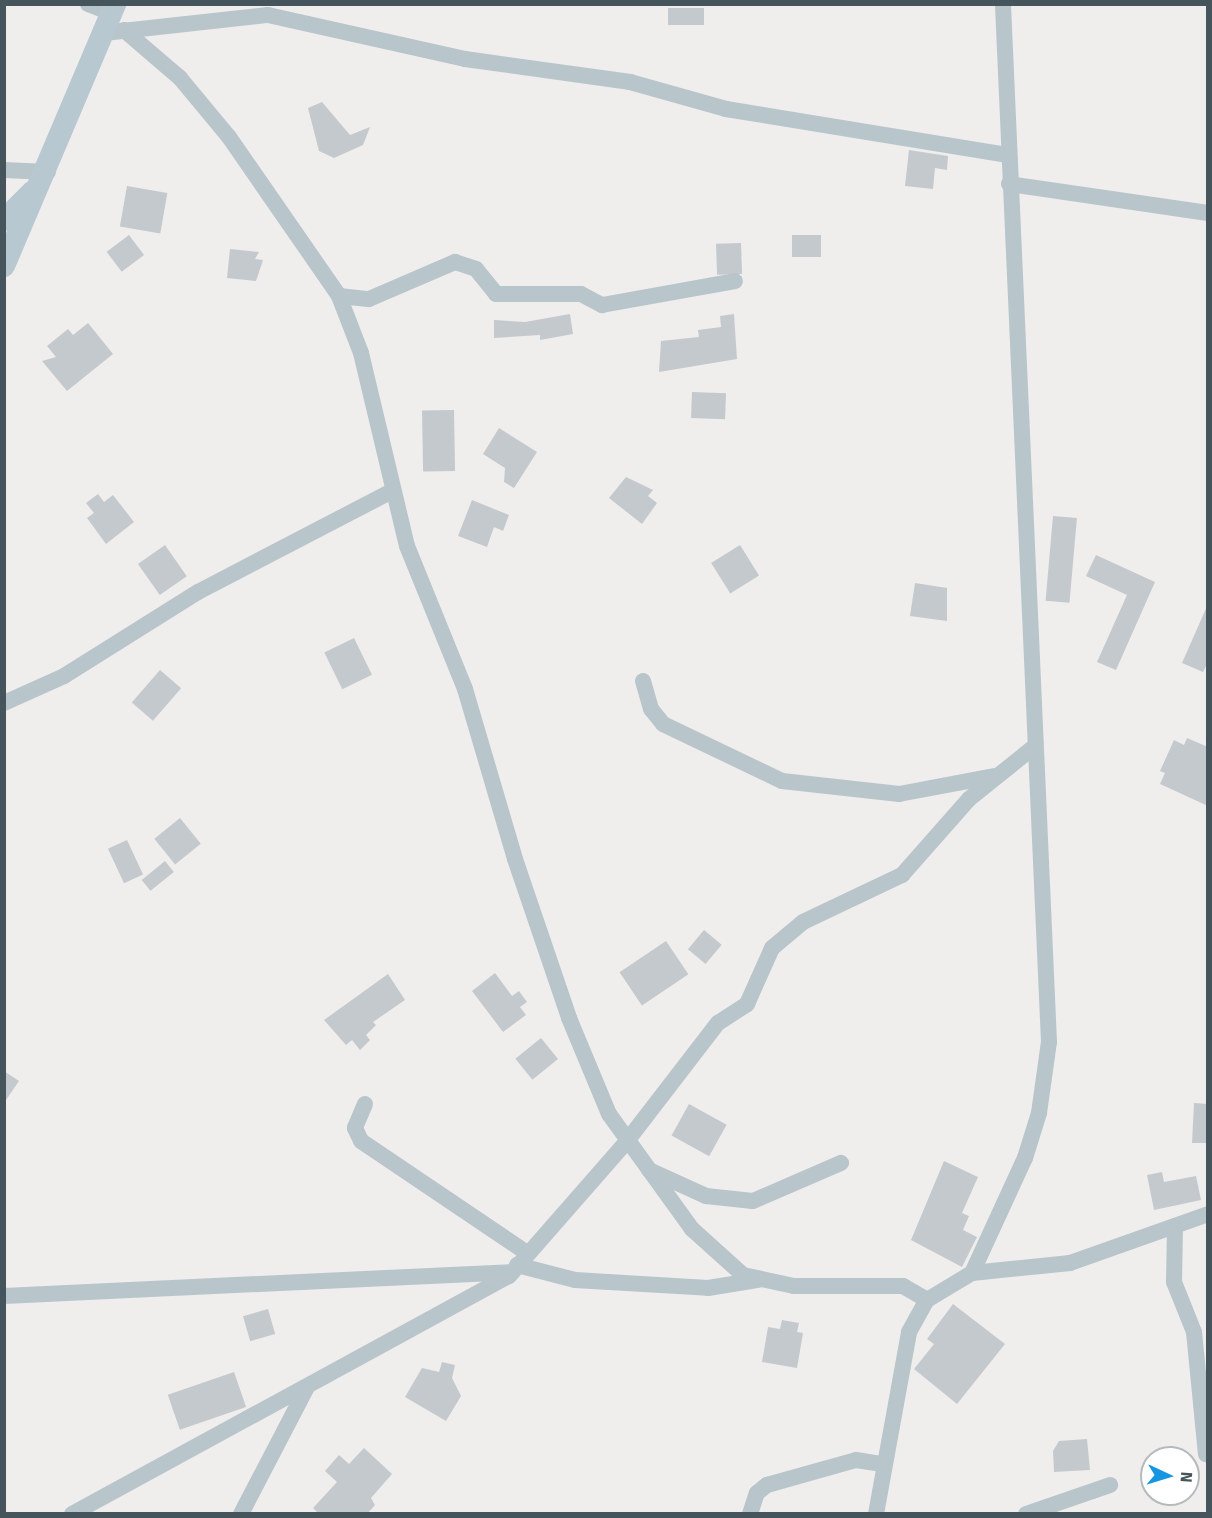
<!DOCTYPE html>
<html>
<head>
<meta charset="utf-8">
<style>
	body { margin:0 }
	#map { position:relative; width:1212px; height:1518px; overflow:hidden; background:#f0eded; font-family:"Fira Sans",sans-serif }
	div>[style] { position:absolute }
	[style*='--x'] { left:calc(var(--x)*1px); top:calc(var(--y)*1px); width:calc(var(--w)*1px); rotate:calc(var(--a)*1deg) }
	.building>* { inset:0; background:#c4c9cd; transform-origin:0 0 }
	.street>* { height:16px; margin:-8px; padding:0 8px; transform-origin:8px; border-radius:8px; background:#b8c5cb }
	.secondary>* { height:22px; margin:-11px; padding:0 11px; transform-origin:11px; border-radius:11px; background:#b8c8d0 }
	span { translate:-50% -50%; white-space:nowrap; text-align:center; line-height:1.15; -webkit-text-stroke:5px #fff; paint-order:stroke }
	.frame { position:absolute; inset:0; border:6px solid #45555b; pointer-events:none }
	.north { position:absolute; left:1140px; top:1446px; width:60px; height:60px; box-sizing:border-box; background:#fff; border:2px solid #b5bbbd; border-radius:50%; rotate:94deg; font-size:16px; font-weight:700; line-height:24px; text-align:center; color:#45555b }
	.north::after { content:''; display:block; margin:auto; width:21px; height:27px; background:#1696e0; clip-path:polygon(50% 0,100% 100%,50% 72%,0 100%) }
</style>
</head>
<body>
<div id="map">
	<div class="building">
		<div style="left:668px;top:8px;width:36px;height:17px"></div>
		<div style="clip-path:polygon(322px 102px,350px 135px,370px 127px,363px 145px,334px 158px,319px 151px,308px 108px)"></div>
		<div style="clip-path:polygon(909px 150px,948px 156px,947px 170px,935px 168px,933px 189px,905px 186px)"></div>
		<div style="left:127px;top:186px;width:41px;height:41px;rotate:10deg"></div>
		<div style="left:129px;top:235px;width:25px;height:28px;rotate:53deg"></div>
		<div style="left:821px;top:235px;width:22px;height:29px;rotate:90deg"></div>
		<div style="left:741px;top:243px;width:31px;height:25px;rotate:88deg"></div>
		<div style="clip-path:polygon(230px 249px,259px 252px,255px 259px,263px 260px,256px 281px,227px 278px)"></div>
		<div style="clip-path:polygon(570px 314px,573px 334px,540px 340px,540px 335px,494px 338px,494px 320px,525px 322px)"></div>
		<div style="clip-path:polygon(734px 314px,737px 359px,659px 372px,661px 341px,699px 337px,698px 330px,721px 327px,720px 316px)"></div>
		<div style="clip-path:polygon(88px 323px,113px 354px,67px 391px,42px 361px,56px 357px,47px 346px,68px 329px,73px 335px)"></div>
		<div style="left:692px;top:392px;width:34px;height:26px;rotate:2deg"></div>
		<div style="left:454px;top:410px;width:61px;height:32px;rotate:89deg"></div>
		<div style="clip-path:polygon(499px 428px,537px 452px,514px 488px,504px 482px,505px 468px,483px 454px)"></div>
		<div style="clip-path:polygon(626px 477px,653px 490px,648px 496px,657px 503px,642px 524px,609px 498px)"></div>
		<div style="clip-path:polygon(98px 494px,104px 502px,113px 495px,134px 522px,106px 544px,87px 518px,94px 513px,86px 503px)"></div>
		<div style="clip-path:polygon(472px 500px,509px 515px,503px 531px,494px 527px,487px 547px,458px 536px)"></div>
		<div style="left:1053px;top:516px;width:24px;height:85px;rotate:5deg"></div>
		<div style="left:165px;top:545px;width:38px;height:33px;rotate:55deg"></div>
		<div style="left:740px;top:545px;width:36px;height:34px;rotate:58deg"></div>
		<div style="clip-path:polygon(1096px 555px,1155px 582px,1116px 670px,1097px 662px,1127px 595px,1086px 576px)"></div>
		<div style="clip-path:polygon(915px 583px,947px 588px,947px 621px,910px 616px)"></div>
		<div style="clip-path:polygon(1208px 604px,1208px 662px,1203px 672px,1182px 663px)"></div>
		<div style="left:354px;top:638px;width:41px;height:33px;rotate:64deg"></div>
		<div style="left:160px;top:670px;width:28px;height:43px;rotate:41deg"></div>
		<div style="clip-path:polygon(1187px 738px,1208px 747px,1208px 806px,1160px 784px,1165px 773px,1160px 771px,1174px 740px,1184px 745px)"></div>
		<div style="left:180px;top:818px;width:33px;height:33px;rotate:51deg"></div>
		<div style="left:127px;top:840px;width:38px;height:21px;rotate:65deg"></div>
		<div style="left:165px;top:861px;width:14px;height:30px;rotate:51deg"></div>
		<div style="left:704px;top:930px;width:23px;height:25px;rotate:40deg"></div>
		<div style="left:666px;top:941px;width:40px;height:56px;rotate:56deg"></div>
		<div style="clip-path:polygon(495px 973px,512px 996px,519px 991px,527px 1002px,520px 1007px,526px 1015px,503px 1032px,472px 991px)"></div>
		<div style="clip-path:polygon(388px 974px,405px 1000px,373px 1022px,376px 1025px,366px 1035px,370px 1040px,360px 1050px,352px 1040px,346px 1045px,324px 1020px)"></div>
		<div style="left:541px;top:1038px;width:27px;height:33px;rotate:51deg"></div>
		<div style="clip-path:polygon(4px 1071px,19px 1081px,4px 1103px)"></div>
		<div style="clip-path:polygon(1194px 1103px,1208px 1104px,1208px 1143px,1192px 1143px)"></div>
		<div style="left:689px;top:1104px;width:43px;height:36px;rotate:29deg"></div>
		<div style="clip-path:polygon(944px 1161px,978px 1177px,962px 1213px,969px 1216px,963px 1230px,977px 1237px,962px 1267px,911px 1240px)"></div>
		<div style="clip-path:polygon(1162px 1172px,1164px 1182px,1196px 1176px,1201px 1200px,1154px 1210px,1147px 1175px)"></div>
		<div style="clip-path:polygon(953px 1304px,1005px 1344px,957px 1404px,914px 1369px,934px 1344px,927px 1339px)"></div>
		<div style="left:268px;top:1309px;width:26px;height:26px;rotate:74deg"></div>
		<div style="clip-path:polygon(782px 1320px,799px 1323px,797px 1332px,803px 1333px,797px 1368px,762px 1362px,768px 1327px,780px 1329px)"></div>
		<div style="clip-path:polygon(442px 1362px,455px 1365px,452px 1378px,461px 1396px,446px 1421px,405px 1397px,422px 1368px,439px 1372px)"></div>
		<div style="left:234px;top:1372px;width:37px;height:70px;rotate:71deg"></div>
		<div style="clip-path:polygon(1087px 1439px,1090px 1470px,1054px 1472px,1053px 1451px,1059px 1441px)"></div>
		<div style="clip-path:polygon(364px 1448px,392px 1474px,371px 1498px,375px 1505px,367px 1514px,319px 1514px,313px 1508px,337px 1482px,325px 1471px,339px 1455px,349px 1464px)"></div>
	</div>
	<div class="street">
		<div style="--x:88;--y:4;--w:26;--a:21"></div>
		<div style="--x:124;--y:30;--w:74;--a:40.6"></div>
		<div style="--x:180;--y:78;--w:77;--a:50.3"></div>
		<div style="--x:229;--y:137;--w:193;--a:55.3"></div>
		<div style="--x:339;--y:296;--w:30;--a:6"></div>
		<div style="--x:369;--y:299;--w:94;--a:-23.3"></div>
		<div style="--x:455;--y:262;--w:22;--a:18"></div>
		<div style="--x:476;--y:269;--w:32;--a:51"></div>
		<div style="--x:496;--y:294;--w:85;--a:0"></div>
		<div style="--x:581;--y:294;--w:24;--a:28"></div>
		<div style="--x:602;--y:305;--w:135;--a:-10.2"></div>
		<div style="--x:104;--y:33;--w:165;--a:-6.3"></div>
		<div style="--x:268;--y:15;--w:202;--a:12.6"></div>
		<div style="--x:465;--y:59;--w:167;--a:7.9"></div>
		<div style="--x:630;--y:82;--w:100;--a:15.7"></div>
		<div style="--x:726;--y:109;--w:286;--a:9.3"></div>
		<div style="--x:4;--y:170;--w:44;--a:2.6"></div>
		<div style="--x:1009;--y:184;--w:201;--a:8.3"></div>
		<div style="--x:339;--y:296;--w:61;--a:68.9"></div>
		<div style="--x:361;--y:353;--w:198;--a:76.6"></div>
		<div style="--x:407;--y:546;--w:154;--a:67.9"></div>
		<div style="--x:465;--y:689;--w:177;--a:73.6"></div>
		<div style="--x:515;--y:859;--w:168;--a:71.2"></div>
		<div style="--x:569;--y:1018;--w:104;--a:67.4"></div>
		<div style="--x:609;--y:1114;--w:142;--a:54.2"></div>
		<div style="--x:692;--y:1229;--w:69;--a:42"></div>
		<div style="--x:743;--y:1275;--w:52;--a:12.2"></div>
		<div style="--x:794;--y:1286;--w:109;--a:0"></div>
		<div style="--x:903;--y:1286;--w:28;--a:30"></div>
		<div style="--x:643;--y:681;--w:29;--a:74"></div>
		<div style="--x:651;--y:709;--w:19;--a:51"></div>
		<div style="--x:663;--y:724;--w:132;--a:25.6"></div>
		<div style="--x:782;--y:781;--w:118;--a:6.3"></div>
		<div style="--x:899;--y:794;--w:98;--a:-10.6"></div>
		<div style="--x:4;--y:703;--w:66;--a:-24.2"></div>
		<div style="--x:64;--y:676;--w:158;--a:-32.1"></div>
		<div style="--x:198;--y:592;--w:219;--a:-27.5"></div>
		<div style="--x:365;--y:1104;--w:26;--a:113"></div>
		<div style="--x:355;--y:1128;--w:14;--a:65"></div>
		<div style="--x:361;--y:1141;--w:200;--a:34"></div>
		<div style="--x:649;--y:1170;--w:63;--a:24.5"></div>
		<div style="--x:706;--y:1196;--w:47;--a:6.1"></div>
		<div style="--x:753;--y:1201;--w:96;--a:-23.4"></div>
		<div style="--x:1175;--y:1226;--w:56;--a:91"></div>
		<div style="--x:1174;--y:1282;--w:54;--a:68.2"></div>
		<div style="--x:1194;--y:1332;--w:123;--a:84.4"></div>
		<div style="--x:517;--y:1265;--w:60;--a:14.5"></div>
		<div style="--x:575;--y:1280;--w:133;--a:3.4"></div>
		<div style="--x:708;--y:1288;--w:51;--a:-9.1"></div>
		<div style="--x:972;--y:1273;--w:99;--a:-5.8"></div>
		<div style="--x:1070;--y:1263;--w:146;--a:-19.5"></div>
		<div style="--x:4;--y:1296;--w:509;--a:-2.7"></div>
		<div style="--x:72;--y:1514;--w:498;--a:-28.6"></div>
		<div style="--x:509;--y:1276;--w:179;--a:-48.8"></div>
		<div style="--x:627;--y:1141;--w:149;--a:-52.4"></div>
		<div style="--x:718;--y:1023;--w:35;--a:-33"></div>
		<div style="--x:747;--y:1004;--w:61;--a:-65.9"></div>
		<div style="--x:772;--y:948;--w:40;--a:-40"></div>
		<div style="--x:803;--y:922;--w:110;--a:-25.4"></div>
		<div style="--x:902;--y:875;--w:101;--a:-48.6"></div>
		<div style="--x:969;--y:799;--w:83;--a:-38.7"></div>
		<div style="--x:241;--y:1514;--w:143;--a:-62.5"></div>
		<div style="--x:750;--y:1514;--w:22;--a:-72"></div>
		<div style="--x:757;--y:1493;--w:13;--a:-39"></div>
		<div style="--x:767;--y:1485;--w:92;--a:-15.7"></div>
		<div style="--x:856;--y:1460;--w:25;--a:9"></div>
		<div style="--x:876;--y:1514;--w:185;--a:-79.7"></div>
		<div style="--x:909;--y:1332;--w:37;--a:-61"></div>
		<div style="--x:927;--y:1300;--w:52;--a:-31"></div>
		<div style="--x:972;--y:1273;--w:127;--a:-65.3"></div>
		<div style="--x:1025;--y:1158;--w:47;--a:-72.7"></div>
		<div style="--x:1039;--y:1113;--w:72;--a:-82"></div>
		<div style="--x:1049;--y:1042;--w:1039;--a:-92.54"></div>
		<div style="--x:1026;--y:1514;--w:89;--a:-19"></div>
	</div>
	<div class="secondary">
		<div style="--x:4;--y:220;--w:40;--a:-45"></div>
		<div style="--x:4;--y:266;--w:285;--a:-67"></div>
	</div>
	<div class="frame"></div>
	<div class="north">N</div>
</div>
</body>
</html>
